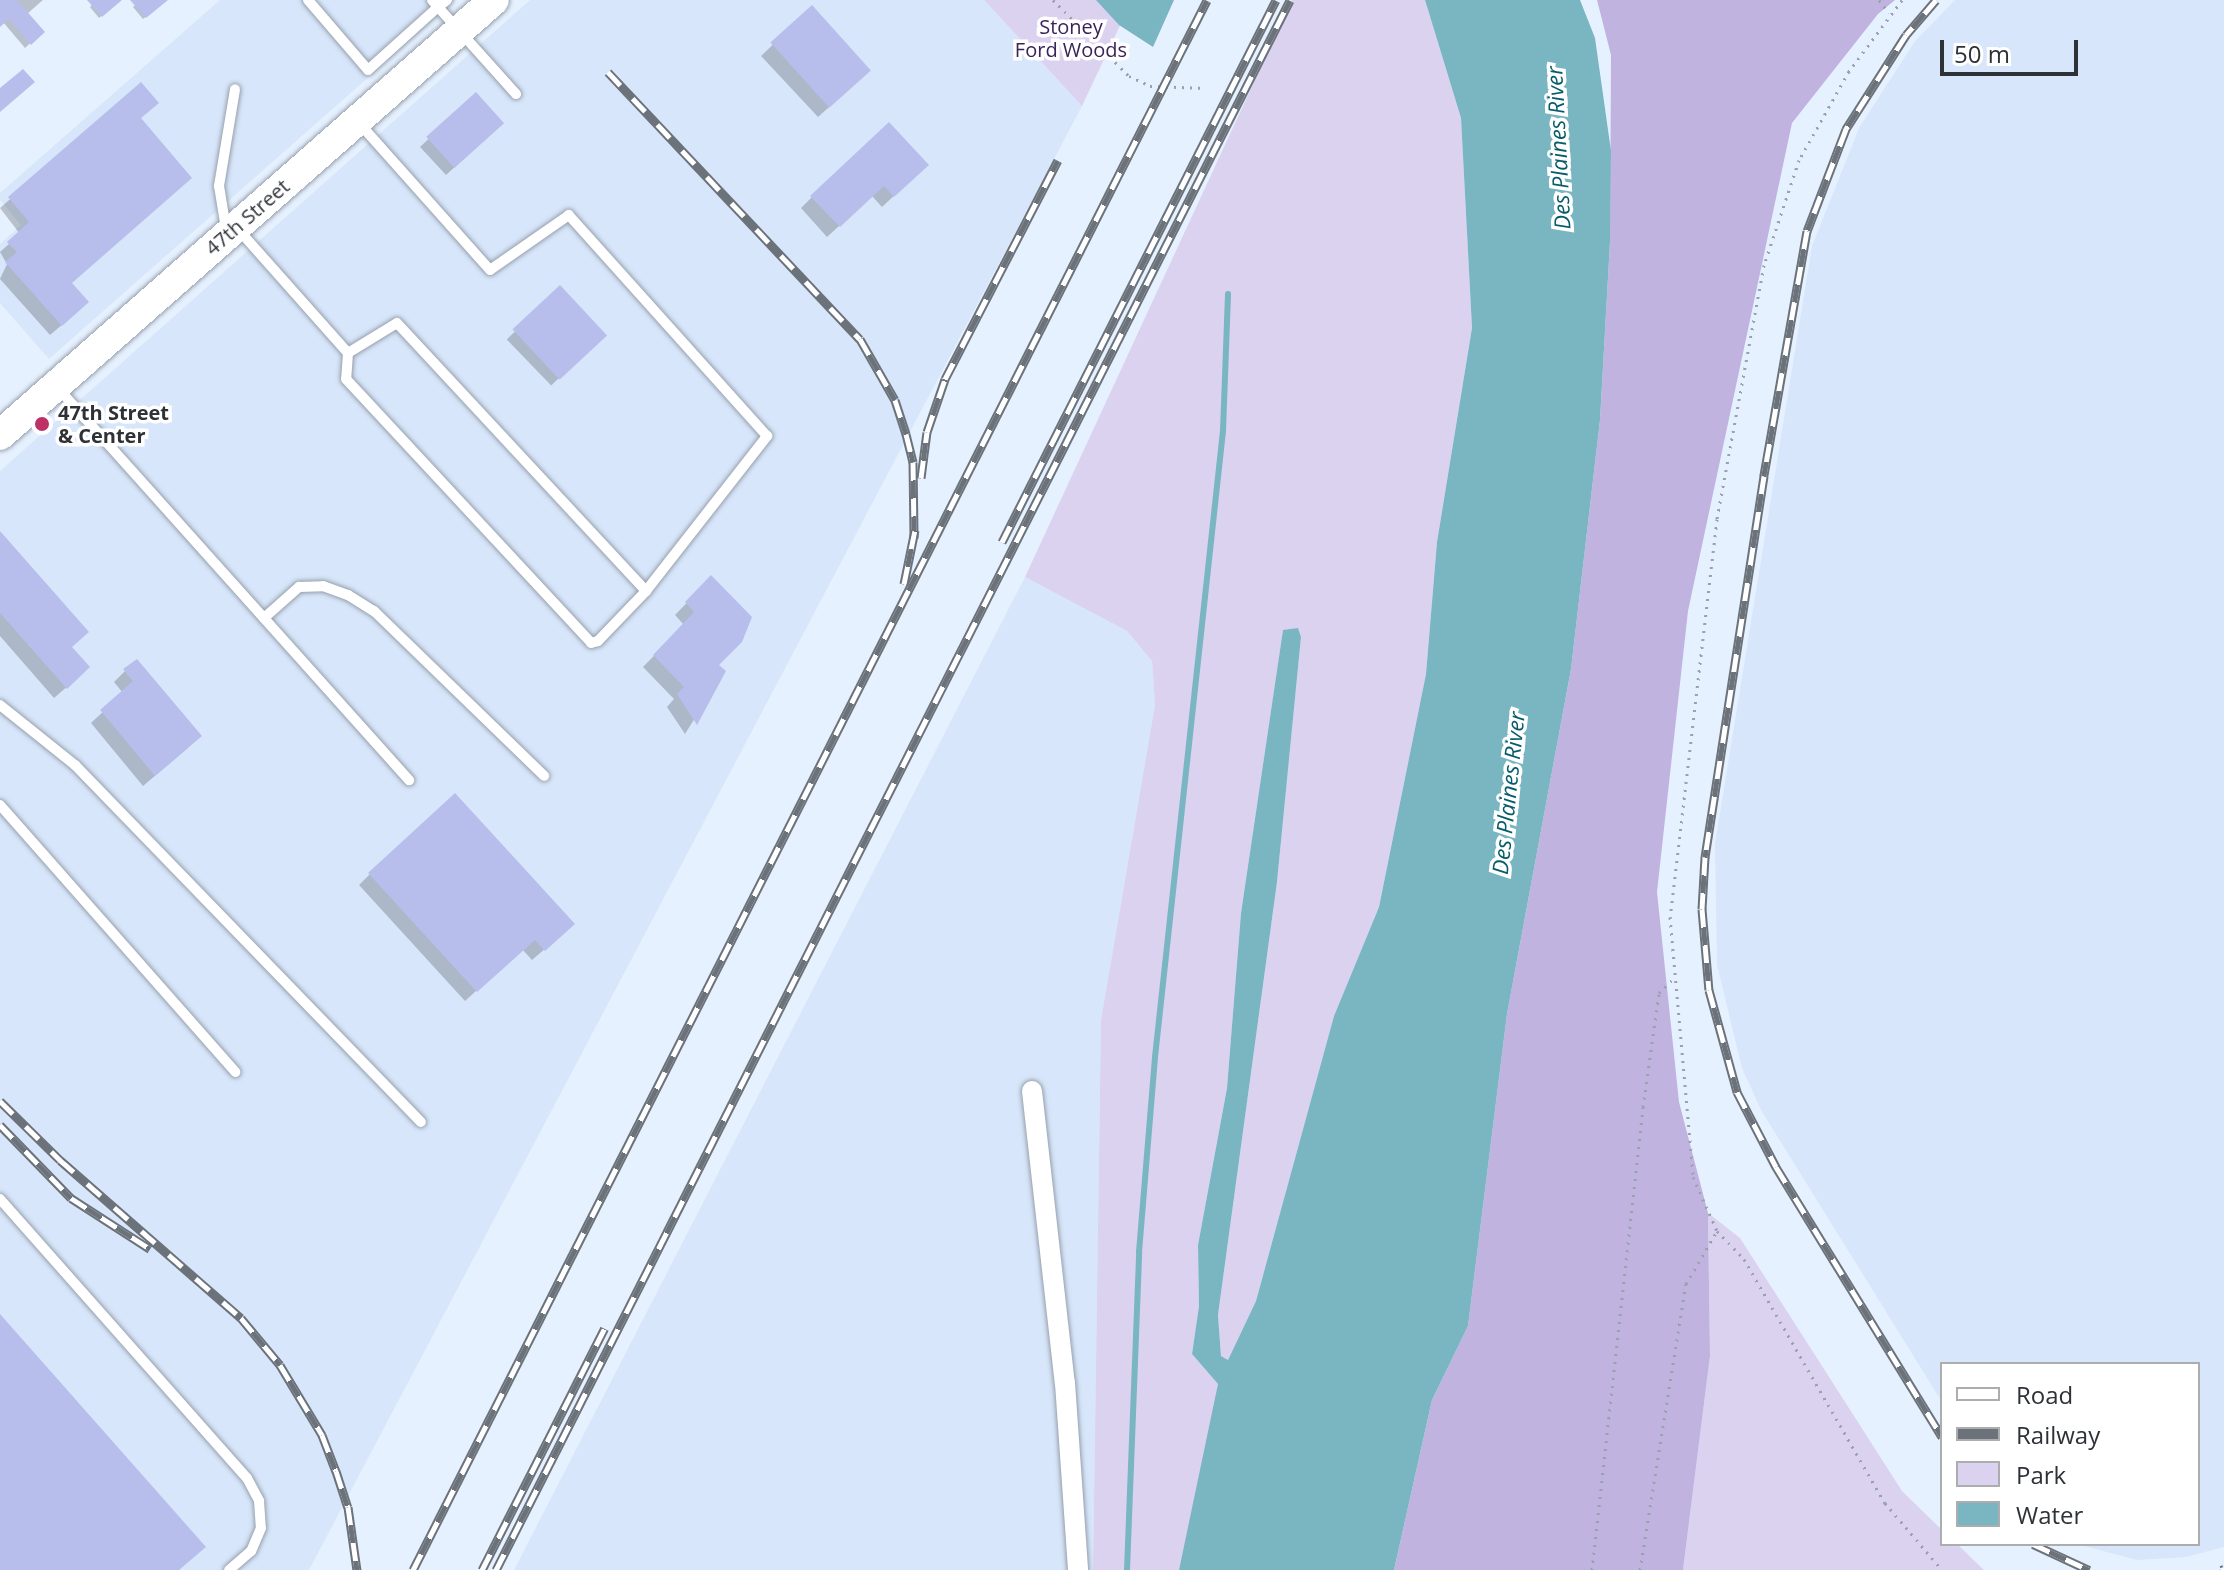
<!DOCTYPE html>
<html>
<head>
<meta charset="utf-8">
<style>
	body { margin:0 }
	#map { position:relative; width:2224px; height:1570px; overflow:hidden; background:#e6f1ff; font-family:"Open Sans",sans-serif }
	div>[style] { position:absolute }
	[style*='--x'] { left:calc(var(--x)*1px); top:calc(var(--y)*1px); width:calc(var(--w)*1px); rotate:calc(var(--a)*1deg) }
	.built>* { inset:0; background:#d7e6fa }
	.green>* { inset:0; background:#dbd2f0 }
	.forest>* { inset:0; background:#c0b3df }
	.water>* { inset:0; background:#7ab5c2 }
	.shadow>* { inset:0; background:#0003; transform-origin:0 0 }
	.stream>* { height:6px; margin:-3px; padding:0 3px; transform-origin:3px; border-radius:3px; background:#7ab5c2 }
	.building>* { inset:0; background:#b7beeb; transform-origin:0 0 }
	.path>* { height:3px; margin-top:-1.5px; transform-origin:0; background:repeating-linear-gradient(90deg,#99a1ab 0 2px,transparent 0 8px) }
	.roads { filter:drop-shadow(0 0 2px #97a0ad) drop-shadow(0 0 2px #97a0ad) }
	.lane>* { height:10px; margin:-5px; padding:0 5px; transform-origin:5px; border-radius:5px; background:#fff }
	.street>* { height:20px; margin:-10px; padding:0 10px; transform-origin:10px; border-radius:10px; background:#fff }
	.secondary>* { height:30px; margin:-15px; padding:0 15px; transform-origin:15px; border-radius:15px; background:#fff }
	.rail>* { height:9px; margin-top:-4.5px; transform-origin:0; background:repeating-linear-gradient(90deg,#fff 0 18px,#6c727a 0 36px); box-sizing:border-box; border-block:2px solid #6c727a }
	.dots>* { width:22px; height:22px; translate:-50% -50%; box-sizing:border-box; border:4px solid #fff; border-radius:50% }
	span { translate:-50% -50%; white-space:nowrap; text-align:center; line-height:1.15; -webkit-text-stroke:7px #fff; paint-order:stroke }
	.park-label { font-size:20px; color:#39245a }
	.street-label { font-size:20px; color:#2e3237 }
	.poi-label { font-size:20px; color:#2e3237; font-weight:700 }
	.left { translate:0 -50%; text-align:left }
	.water-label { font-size:22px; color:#075c6b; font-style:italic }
	.legend { position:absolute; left:1940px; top:1362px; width:260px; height:184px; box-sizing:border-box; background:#fff; border:2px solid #abadaf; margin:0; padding:10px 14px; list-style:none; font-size:24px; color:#2e3237 }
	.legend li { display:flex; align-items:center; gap:16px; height:40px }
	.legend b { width:40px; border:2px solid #abadaf }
	.scale { position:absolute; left:1940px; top:40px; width:138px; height:36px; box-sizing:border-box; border:4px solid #2e3237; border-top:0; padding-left:10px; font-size:24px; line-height:28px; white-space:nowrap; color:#2e3237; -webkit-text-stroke:6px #fff; paint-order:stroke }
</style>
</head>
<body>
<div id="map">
	<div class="built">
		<div style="clip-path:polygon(220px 0,456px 0,49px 359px,0 303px,0 244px,21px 225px,0 200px,0 193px)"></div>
		<div style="clip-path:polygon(530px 0,984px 0,1082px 106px,309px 1570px,0 1570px,0 471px)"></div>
		<div style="clip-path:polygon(1955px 0,2224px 0,2224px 1547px,2186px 1557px,2137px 1560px,2077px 1544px,2198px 1544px,2198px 1364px,1942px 1364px,1942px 1402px,1761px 1110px,1742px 1068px,1717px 965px,1715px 844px,1812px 246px,1859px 128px,1915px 41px)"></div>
		<div style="clip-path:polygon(1025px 577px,1127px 631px,1152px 661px,1155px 705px,1101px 1020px,1093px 1570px,514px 1570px)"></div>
	</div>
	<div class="green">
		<div style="clip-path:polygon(984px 0,1132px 0,1082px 106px)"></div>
		<div style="clip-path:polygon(1292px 0,1425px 0,1461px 118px,1472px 328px,1437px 542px,1426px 674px,1379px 907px,1334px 1016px,1256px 1301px,1228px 1360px,1221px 1356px,1218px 1315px,1277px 882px,1301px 637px,1298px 628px,1283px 631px,1241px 913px,1227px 1088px,1198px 1245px,1199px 1306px,1192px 1354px,1218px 1384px,1208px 1450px,1179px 1570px,1093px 1570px,1101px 1020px,1155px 705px,1152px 661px,1127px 631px,1025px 577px)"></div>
		<div style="clip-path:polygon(1708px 1213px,1740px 1238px,1902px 1491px,1942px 1530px,1942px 1544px,1957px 1544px,1984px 1570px,1683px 1570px,1710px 1356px)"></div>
	</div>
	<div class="forest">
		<div style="clip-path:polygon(1597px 0,1895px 0,1878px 14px,1792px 123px,1688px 611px,1657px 892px,1679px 1102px,1708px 1213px,1710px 1356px,1683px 1570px,1394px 1570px,1432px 1400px,1468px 1326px,1507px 1014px,1571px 669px,1600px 420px,1610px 242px,1611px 55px)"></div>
	</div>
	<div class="water">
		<div style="clip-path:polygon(1096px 0,1174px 0,1153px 47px,1119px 25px)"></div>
		<div style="clip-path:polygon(1425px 0,1580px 0,1595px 38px,1611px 151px,1610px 242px,1600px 420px,1571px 669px,1507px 1014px,1468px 1326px,1432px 1400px,1394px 1570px,1179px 1570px,1218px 1384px,1192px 1354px,1199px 1306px,1198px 1245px,1227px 1088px,1241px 913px,1283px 630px,1298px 628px,1301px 637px,1277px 882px,1218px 1315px,1221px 1356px,1228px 1360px,1256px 1301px,1334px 1016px,1379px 907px,1426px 674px,1437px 542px,1472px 328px,1461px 118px)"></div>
	</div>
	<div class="shadow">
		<div style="clip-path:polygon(3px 0,43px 0,27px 14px,42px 32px,25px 48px,3px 22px,0 25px)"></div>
		<div style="clip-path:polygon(98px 0,113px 5px,99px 18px,90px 7px)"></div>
		<div style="clip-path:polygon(141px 0,165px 0,143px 19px,133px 7px)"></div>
		<div style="clip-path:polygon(812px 8px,858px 81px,818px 117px,761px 56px)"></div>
		<div style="clip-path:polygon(141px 85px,139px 119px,70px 283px,76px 313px,50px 335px,0 279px,7px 264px,0 252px,20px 234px,0 208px)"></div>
		<div style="clip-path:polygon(475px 95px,494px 131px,446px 175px,420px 147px)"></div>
		<div style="clip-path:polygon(915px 176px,882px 207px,872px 196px,827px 237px,801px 208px,812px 197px)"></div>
		<div style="left:560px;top:288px;width:64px;height:74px;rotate:46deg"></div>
		<div style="clip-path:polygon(0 534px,70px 647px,77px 678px,54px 698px,0 636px)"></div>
		<div style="clip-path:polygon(711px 578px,716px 665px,724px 671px,685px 734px,667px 707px,674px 699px,643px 667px,684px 625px,675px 615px)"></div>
		<div style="clip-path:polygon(125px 671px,189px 747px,143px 786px,91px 723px,123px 693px,114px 682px)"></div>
		<div style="clip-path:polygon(370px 874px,561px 935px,532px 960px,522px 949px,465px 1001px,359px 885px)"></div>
	</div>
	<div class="stream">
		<div style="--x:1127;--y:1570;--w:318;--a:-87.8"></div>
		<div style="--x:1139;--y:1252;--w:196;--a:-85.3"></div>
		<div style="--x:1155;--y:1057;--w:630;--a:-83.8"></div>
		<div style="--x:1223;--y:431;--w:137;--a:-87.9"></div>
	</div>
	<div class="building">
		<div style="clip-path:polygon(0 0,17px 0,45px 32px,31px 45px,9px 19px,0 27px)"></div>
		<div style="clip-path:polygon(87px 0,122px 0,102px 17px)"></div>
		<div style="clip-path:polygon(130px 0,168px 0,146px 18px)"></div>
		<div style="left:812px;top:5px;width:88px;height:56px;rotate:48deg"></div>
		<div style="clip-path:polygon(23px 69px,35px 82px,0 112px,0 88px)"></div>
		<div style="clip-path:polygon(141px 82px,159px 103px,141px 118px,192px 178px,72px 283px,89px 302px,62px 326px,5px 262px,17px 252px,7px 242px,29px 222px,8px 197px)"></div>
		<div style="left:476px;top:92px;width:42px;height:67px;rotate:48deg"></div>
		<div style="clip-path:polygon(889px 122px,929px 165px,894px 197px,884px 186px,840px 227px,810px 196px)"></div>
		<div style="left:560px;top:285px;width:69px;height:65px;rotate:47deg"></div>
		<div style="clip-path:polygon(0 531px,89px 632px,72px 647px,90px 667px,67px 689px,0 613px)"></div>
		<div style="clip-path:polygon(711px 575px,752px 617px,742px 642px,719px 665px,726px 671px,697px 725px,677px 694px,684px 687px,653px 655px,694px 612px,685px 602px)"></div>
		<div style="clip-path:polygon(137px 659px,202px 736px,155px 776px,100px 710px,133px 681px,123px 669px)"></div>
		<div style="clip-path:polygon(455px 793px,575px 924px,545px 951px,535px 940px,477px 992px,368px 873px)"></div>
		<div style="clip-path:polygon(0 1314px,206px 1547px,179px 1570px,0 1570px)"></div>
	</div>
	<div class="path">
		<div style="--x:1053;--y:0;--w:107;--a:45"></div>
		<div style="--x:1129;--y:76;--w:23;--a:25"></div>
		<div style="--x:1150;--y:86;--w:56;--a:2"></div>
		<div style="--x:1879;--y:0;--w:16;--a:52"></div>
		<div style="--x:1902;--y:0;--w:89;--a:126.7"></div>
		<div style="--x:1849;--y:71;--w:102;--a:119.3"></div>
		<div style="--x:1799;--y:160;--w:111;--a:108.4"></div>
		<div style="--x:1764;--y:265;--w:258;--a:100.5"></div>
		<div style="--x:1717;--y:519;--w:401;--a:96.7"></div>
		<div style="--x:1670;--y:917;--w:261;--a:84.9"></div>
		<div style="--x:1693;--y:1177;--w:59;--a:66"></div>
		<div style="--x:1717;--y:1231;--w:39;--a:46"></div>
		<div style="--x:1744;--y:1259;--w:282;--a:60"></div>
		<div style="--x:1885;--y:1503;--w:88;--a:49.6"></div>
		<div style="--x:1592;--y:1570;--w:466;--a:-83.7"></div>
		<div style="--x:1643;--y:1107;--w:115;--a:-82"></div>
		<div style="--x:1659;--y:993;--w:23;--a:-45"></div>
		<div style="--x:1640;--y:1570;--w:290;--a:-80.9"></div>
		<div style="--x:1686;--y:1284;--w:61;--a:-59.7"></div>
	</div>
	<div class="roads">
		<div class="lane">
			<div style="--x:308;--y:0;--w:92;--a:49.4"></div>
			<div style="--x:368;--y:70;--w:94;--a:-42"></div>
			<div style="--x:438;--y:7;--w:9;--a:-131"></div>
			<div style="--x:447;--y:0;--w:11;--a:142"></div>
			<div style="--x:438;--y:7;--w:117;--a:48.1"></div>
			<div style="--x:237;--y:228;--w:167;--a:48.4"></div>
			<div style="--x:348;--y:353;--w:26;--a:94"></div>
			<div style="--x:346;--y:379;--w:360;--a:47.1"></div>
			<div style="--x:591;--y:643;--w:7;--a:-16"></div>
			<div style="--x:598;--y:641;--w:69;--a:-46.2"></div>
			<div style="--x:646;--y:591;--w:197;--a:-52"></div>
			<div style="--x:767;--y:436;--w:297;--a:-131.9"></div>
			<div style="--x:569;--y:215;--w:96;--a:145.2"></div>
			<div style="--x:490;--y:270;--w:198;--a:-131.7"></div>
			<div style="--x:226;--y:229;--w:44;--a:-99.2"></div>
			<div style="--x:219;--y:186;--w:98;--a:-80.6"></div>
			<div style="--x:348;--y:353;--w:57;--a:-31.5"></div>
			<div style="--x:397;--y:323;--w:366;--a:47.1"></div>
			<div style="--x:57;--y:387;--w:528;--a:48.15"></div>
			<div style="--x:264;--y:618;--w:47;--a:-41.5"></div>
			<div style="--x:299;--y:587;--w:24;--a:-2"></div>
			<div style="--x:323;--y:586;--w:27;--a:20"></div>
			<div style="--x:348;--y:595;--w:31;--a:32"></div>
			<div style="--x:374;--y:611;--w:237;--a:44.1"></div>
			<div style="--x:0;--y:705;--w:96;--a:38.7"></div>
			<div style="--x:75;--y:765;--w:497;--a:45.9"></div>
			<div style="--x:0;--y:805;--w:356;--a:48.6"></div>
			<div style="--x:0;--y:1199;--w:373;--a:48.5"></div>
			<div style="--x:247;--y:1478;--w:26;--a:62"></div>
			<div style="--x:259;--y:1501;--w:27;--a:86"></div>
			<div style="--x:261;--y:1528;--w:25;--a:113"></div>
			<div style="--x:251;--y:1551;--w:29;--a:139"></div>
		</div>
		<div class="street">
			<div style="--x:1032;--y:1091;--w:294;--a:83.6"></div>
			<div style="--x:1065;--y:1383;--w:187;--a:86"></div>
		</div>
		<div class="secondary">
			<div style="--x:0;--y:435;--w:658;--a:-41.37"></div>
		</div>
	</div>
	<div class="rail">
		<div style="--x:1936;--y:0;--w:46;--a:130.6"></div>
		<div style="--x:1906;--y:35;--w:112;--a:122.6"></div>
		<div style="--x:1846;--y:129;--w:109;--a:110.9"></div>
		<div style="--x:1807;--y:231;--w:249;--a:100"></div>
		<div style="--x:1764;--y:476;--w:386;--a:98.8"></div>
		<div style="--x:1705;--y:857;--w:52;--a:93.3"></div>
		<div style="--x:1702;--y:909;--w:81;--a:85.1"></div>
		<div style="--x:1709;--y:990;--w:106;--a:74.6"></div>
		<div style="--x:1737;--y:1092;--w:85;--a:62.5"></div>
		<div style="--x:1776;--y:1167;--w:317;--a:58.4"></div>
		<div style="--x:608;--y:72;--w:367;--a:46.7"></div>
		<div style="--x:860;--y:339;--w:70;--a:60.2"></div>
		<div style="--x:895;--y:400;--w:36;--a:72"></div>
		<div style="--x:906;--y:434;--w:29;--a:76"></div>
		<div style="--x:913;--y:462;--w:76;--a:89.2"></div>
		<div style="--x:921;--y:478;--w:46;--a:-82.6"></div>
		<div style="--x:927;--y:432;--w:56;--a:-71.2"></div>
		<div style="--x:945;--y:379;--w:246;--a:-62.7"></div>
		<div style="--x:1002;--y:542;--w:607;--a:-63.18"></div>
		<div style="--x:904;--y:584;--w:55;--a:-78.5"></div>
		<div style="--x:0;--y:1101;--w:84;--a:44.5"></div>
		<div style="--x:60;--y:1160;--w:240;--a:41.1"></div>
		<div style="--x:241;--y:1318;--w:61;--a:50.3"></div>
		<div style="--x:280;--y:1365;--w:82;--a:59"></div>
		<div style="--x:322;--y:1435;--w:39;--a:69"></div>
		<div style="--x:336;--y:1471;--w:38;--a:72"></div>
		<div style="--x:348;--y:1507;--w:64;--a:81.9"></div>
		<div style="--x:0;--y:1125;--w:102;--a:45.8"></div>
		<div style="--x:71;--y:1198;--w:94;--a:32.8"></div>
		<div style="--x:2033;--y:1544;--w:62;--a:24.9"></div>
		<div style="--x:413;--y:1570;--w:1759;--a:-63.17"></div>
		<div style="--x:482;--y:1570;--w:271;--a:-63.1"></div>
		<div style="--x:496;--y:1570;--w:1759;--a:-63.17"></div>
		<div style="--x:2221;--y:1570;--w:3;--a:-18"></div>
	</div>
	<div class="dots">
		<div style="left:42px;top:424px;background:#bd3165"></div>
	</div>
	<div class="park-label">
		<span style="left:1071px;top:38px">Stoney<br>Ford Woods</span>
	</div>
	<div class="street-label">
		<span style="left:247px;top:217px;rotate:-41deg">47th Street</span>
	</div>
	<div class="poi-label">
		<span class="left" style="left:58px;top:424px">47th Street<br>&amp; Center</span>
	</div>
	<div class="water-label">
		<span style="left:1558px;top:148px;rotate:-93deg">Des Plaines River</span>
		<span style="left:1508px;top:793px;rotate:-84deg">Des Plaines River</span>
	</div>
	<ul class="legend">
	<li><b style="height:10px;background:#fff"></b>Road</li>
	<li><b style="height:10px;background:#6c727a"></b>Railway</li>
	<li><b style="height:22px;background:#dbd2f0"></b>Park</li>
	<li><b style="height:22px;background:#7ab5c2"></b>Water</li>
	</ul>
	<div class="scale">50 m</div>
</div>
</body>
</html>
